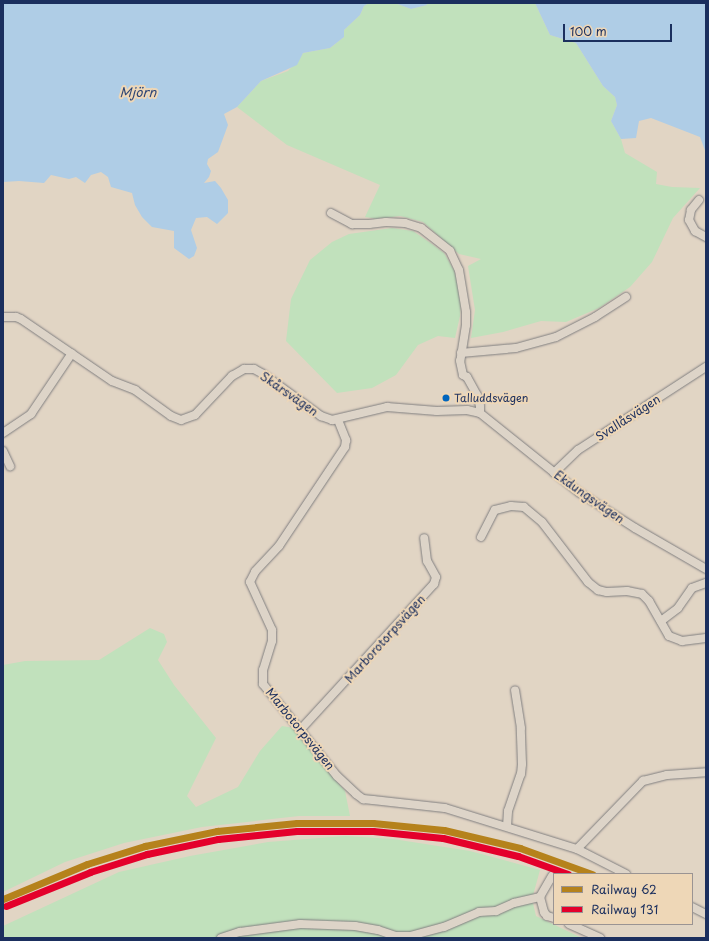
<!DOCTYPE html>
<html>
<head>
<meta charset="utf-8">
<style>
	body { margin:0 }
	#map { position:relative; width:709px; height:941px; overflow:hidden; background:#e1d5c4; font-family:"Playpen Sans",sans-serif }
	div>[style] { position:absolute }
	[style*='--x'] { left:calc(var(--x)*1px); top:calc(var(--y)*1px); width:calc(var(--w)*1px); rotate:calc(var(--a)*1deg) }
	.green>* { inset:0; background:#c1e1bc }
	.water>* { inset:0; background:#afcde6 }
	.roads { filter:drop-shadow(0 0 1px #807f80) drop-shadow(0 0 1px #807f80) }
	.minor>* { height:8px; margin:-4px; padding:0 4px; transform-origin:4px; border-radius:4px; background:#ddd4c8 }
	.rail-1>* { height:7px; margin:-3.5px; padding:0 3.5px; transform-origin:3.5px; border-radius:3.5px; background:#b5821c }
	.rail-2>* { height:7px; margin:-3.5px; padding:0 3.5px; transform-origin:3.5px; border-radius:3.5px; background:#e4002b }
	.dots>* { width:11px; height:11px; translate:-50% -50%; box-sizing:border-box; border:2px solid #eed7b7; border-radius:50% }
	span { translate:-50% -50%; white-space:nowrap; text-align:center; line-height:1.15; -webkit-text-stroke:4px #eed7b7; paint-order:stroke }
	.bus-label { font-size:11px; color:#1b2f5e }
	.left { translate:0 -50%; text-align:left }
	.street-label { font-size:12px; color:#1b2f5e }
	.water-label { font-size:13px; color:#2e4675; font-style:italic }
	.frame { position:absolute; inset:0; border:4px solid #1b2f5e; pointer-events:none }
	.legend { position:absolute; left:553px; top:873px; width:140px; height:52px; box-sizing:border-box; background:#eed7b7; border:1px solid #9a9493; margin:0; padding:5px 7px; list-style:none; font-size:12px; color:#1b2f5e }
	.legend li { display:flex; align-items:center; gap:8px; height:20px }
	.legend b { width:20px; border:1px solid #9a9493 }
	.scale { position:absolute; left:563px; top:24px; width:109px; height:18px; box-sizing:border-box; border:2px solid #1b2f5e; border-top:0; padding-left:5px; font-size:12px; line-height:14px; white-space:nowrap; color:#1b2f5e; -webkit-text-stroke:3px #eed7b7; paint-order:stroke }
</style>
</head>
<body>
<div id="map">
	<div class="green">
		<div style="clip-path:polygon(369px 3px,395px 3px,411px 9px,427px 5px,426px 3px,535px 3px,550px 35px,576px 43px,603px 86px,615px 97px,617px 105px,611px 121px,621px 139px,625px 153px,657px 172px,656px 184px,672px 187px,700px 188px,673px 218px,652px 262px,630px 287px,599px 308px,566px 322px,541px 321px,503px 332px,471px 338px,475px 310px,468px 266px,481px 259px,459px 254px,423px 222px,400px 216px,377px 219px,365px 217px,380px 185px,287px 145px,237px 107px,261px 81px,288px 71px,300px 58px,303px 53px,330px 48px,344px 37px,344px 30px,360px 15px,364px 6px)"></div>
		<div style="clip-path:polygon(392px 228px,413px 231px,432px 244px,444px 253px,454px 270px,461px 297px,460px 316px,455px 338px,438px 336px,418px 345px,396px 375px,372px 388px,337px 393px,286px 341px,291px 299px,310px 260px,332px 242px,349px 234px)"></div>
		<div style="clip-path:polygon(150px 628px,164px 634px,167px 642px,158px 660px,174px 685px,216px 738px,187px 796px,196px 807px,238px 787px,260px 751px,282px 726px,294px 728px,312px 752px,345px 791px,350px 816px,299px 816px,202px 827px,124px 843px,65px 862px,3px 892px,3px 665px,25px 661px,99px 660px)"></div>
		<div style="clip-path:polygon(345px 836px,393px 839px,470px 851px,540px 870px,532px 899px,536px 916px,582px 938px,3px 938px,3px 926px,119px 872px,190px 856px,268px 842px)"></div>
	</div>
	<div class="water">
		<div style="clip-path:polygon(3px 3px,369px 3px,364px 6px,360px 15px,344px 30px,344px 37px,330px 48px,303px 53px,297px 65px,261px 81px,237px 107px,224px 114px,228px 125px,218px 152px,208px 159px,207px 164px,211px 171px,209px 177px,204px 183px,215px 181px,221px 188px,228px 200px,228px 213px,217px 224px,207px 217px,196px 218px,191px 230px,197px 248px,194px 256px,189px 259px,174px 248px,174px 231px,152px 227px,142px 217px,135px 205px,132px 193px,111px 187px,108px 177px,101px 172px,91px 175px,85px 183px,76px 177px,69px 179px,51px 175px,44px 183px,19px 181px,3px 182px)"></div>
		<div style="clip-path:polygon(395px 3px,426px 3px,427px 5px,411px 9px)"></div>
		<div style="clip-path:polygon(535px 3px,706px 3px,706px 153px,700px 137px,651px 118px,639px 121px,636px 138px,621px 139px,611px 121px,617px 105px,615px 97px,603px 86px,576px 43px,550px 35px)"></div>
	</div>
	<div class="roads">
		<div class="minor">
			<div style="--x:699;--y:200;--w:13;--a:129"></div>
			<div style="--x:691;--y:210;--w:10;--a:101"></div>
			<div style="--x:689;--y:220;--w:13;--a:61"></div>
			<div style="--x:695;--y:231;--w:13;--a:29"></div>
			<div style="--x:331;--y:213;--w:24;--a:28"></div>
			<div style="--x:352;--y:224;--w:17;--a:0"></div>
			<div style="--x:369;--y:224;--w:17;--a:-7"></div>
			<div style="--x:386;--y:222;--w:19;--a:3"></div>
			<div style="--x:405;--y:223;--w:17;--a:17"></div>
			<div style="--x:421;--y:228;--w:37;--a:38"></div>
			<div style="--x:450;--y:251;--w:21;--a:65"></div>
			<div style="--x:459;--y:270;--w:43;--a:80.5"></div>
			<div style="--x:466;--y:312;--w:13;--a:90"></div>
			<div style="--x:466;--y:325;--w:36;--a:99"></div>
			<div style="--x:460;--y:361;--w:14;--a:78"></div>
			<div style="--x:463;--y:375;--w:4;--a:27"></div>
			<div style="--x:467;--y:377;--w:21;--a:61"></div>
			<div style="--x:477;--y:395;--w:11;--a:75"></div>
			<div style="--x:480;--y:406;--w:7;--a:90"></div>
			<div style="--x:3;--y:317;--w:13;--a:0"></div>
			<div style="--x:16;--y:317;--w:5;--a:22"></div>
			<div style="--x:21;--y:319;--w:110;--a:34.3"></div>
			<div style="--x:112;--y:381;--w:25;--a:21"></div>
			<div style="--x:135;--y:390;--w:44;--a:35.8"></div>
			<div style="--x:171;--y:416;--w:11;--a:22"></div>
			<div style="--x:181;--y:420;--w:15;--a:-20"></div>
			<div style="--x:195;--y:415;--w:54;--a:-46.5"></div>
			<div style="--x:232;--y:376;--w:14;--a:-30"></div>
			<div style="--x:244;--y:369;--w:10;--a:0"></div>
			<div style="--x:254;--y:369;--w:10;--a:29"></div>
			<div style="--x:263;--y:374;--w:72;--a:35.9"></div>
			<div style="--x:321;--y:416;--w:12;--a:20"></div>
			<div style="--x:332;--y:420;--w:57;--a:-13.3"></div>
			<div style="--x:387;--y:407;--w:50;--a:4.6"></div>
			<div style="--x:437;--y:411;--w:30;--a:-2"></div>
			<div style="--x:467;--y:410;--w:13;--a:13"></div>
			<div style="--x:480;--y:413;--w:128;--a:38.7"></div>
			<div style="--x:580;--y:493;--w:65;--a:32.5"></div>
			<div style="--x:635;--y:528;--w:82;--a:30"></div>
			<div style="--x:461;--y:353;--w:55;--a:-5.2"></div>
			<div style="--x:516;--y:348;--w:41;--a:-15.4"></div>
			<div style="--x:556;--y:337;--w:44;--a:-27.1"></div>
			<div style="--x:595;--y:317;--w:37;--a:-33"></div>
			<div style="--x:338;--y:420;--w:22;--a:68"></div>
			<div style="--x:346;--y:440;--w:7;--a:98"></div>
			<div style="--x:345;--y:447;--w:119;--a:123.7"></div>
			<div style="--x:279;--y:546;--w:35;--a:133"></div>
			<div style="--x:255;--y:572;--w:11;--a:117"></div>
			<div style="--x:250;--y:582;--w:53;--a:65.4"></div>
			<div style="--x:272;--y:630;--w:11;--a:90"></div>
			<div style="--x:272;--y:641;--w:30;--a:107"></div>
			<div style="--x:263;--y:670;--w:14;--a:90"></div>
			<div style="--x:263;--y:684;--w:118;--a:51.2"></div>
			<div style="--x:337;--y:776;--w:26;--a:43"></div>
			<div style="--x:356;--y:794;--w:9;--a:36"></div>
			<div style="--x:363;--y:799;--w:10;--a:6"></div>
			<div style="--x:373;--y:800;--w:72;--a:6.3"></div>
			<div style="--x:445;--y:808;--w:138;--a:17.3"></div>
			<div style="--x:577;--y:849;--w:95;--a:-45.9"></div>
			<div style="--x:643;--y:781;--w:25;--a:-14"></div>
			<div style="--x:667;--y:775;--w:39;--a:-4"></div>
			<div style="--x:3;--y:433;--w:34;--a:-34"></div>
			<div style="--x:31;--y:414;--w:73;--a:-56.1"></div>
			<div style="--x:3;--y:451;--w:17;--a:65"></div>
			<div style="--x:554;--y:473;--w:33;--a:-44"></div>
			<div style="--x:578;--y:450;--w:153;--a:-33"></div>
			<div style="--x:481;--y:537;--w:30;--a:-63"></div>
			<div style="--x:495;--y:510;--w:16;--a:-14"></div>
			<div style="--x:511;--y:506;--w:13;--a:4"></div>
			<div style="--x:524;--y:507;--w:23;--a:40"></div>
			<div style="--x:542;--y:522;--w:76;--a:52.5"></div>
			<div style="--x:588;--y:582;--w:13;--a:39"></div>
			<div style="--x:598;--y:590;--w:9;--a:13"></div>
			<div style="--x:607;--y:592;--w:20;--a:-3"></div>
			<div style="--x:627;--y:591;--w:15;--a:11"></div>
			<div style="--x:642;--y:594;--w:10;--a:45"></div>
			<div style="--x:649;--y:601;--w:40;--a:60.3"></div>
			<div style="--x:669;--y:636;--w:14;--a:21"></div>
			<div style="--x:682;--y:641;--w:24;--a:-7"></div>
			<div style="--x:661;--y:621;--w:21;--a:-37"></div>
			<div style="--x:678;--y:608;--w:24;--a:-55"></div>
			<div style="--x:692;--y:588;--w:15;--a:-20"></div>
			<div style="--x:301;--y:729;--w:197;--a:-47.5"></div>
			<div style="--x:434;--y:584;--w:7;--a:-74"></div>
			<div style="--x:436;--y:577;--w:18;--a:-119"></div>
			<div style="--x:427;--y:561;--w:23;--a:-97"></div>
			<div style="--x:507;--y:826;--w:15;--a:-86"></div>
			<div style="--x:508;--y:811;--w:39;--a:-71"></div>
			<div style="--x:521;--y:774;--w:10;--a:-84"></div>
			<div style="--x:522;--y:764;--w:36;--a:-92"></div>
			<div style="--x:521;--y:728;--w:38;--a:-99"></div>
			<div style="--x:577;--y:849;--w:55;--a:27"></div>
			<div style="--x:552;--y:876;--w:24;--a:120"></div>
			<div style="--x:540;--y:897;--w:16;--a:75"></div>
			<div style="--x:544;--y:912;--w:5;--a:53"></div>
			<div style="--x:547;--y:916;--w:7;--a:16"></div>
			<div style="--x:692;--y:907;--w:16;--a:27"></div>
			<div style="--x:569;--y:924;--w:34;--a:24"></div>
			<div style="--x:221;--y:938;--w:20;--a:-18"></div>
			<div style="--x:240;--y:932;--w:61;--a:-7.6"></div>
			<div style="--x:300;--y:924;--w:55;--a:2.1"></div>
			<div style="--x:355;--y:926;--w:23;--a:10"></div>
			<div style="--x:378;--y:930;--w:18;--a:19"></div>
			<div style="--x:395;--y:936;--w:15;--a:0"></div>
			<div style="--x:410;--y:936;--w:35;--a:-15"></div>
			<div style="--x:444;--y:927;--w:38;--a:-23"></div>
			<div style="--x:479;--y:912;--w:17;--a:-3"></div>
			<div style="--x:496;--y:911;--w:20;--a:-24"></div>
			<div style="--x:514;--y:903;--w:27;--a:-13"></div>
		</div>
	</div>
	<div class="rail-1">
		<div style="--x:3;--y:899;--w:91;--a:-22.6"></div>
		<div style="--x:87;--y:864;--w:61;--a:-17.2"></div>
		<div style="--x:145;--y:846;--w:74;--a:-11.8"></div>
		<div style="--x:217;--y:831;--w:80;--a:-5.7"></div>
		<div style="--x:297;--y:823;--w:76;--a:0"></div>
		<div style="--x:373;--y:823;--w:71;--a:5.6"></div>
		<div style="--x:444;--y:830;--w:78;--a:13.3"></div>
		<div style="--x:520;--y:848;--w:77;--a:19.9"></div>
	</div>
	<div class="rail-2">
		<div style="--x:6;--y:906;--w:91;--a:-22"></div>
		<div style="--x:90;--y:872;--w:60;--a:-17.5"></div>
		<div style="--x:147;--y:854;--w:73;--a:-11.9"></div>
		<div style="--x:218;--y:839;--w:79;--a:-5.8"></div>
		<div style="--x:297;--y:831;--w:76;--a:0"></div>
		<div style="--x:373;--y:831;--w:70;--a:5.7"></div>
		<div style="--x:443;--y:838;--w:77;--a:13.5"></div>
		<div style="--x:518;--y:856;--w:53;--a:19.8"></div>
	</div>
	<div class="dots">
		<div style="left:446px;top:398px;background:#0065bd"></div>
	</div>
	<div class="bus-label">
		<span class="left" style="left:454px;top:398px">Talluddsvägen</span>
	</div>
	<div class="street-label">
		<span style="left:289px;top:394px;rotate:35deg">Skårsvägen</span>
		<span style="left:628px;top:418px;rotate:-33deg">Svallåsvägen</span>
		<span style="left:589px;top:497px;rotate:35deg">Ekdungsvägen</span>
		<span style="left:385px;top:639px;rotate:-48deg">Marborotorpsvägen</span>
		<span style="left:300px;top:729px;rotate:51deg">Marbotorpsvägen</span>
	</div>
	<div class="water-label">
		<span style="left:138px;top:92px">Mjörn</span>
	</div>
	<div class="frame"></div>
	<ul class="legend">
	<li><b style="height:5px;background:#b5821c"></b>Railway 62</li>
	<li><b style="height:5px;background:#e4002b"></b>Railway 131</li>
	</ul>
	<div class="scale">100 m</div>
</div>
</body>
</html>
